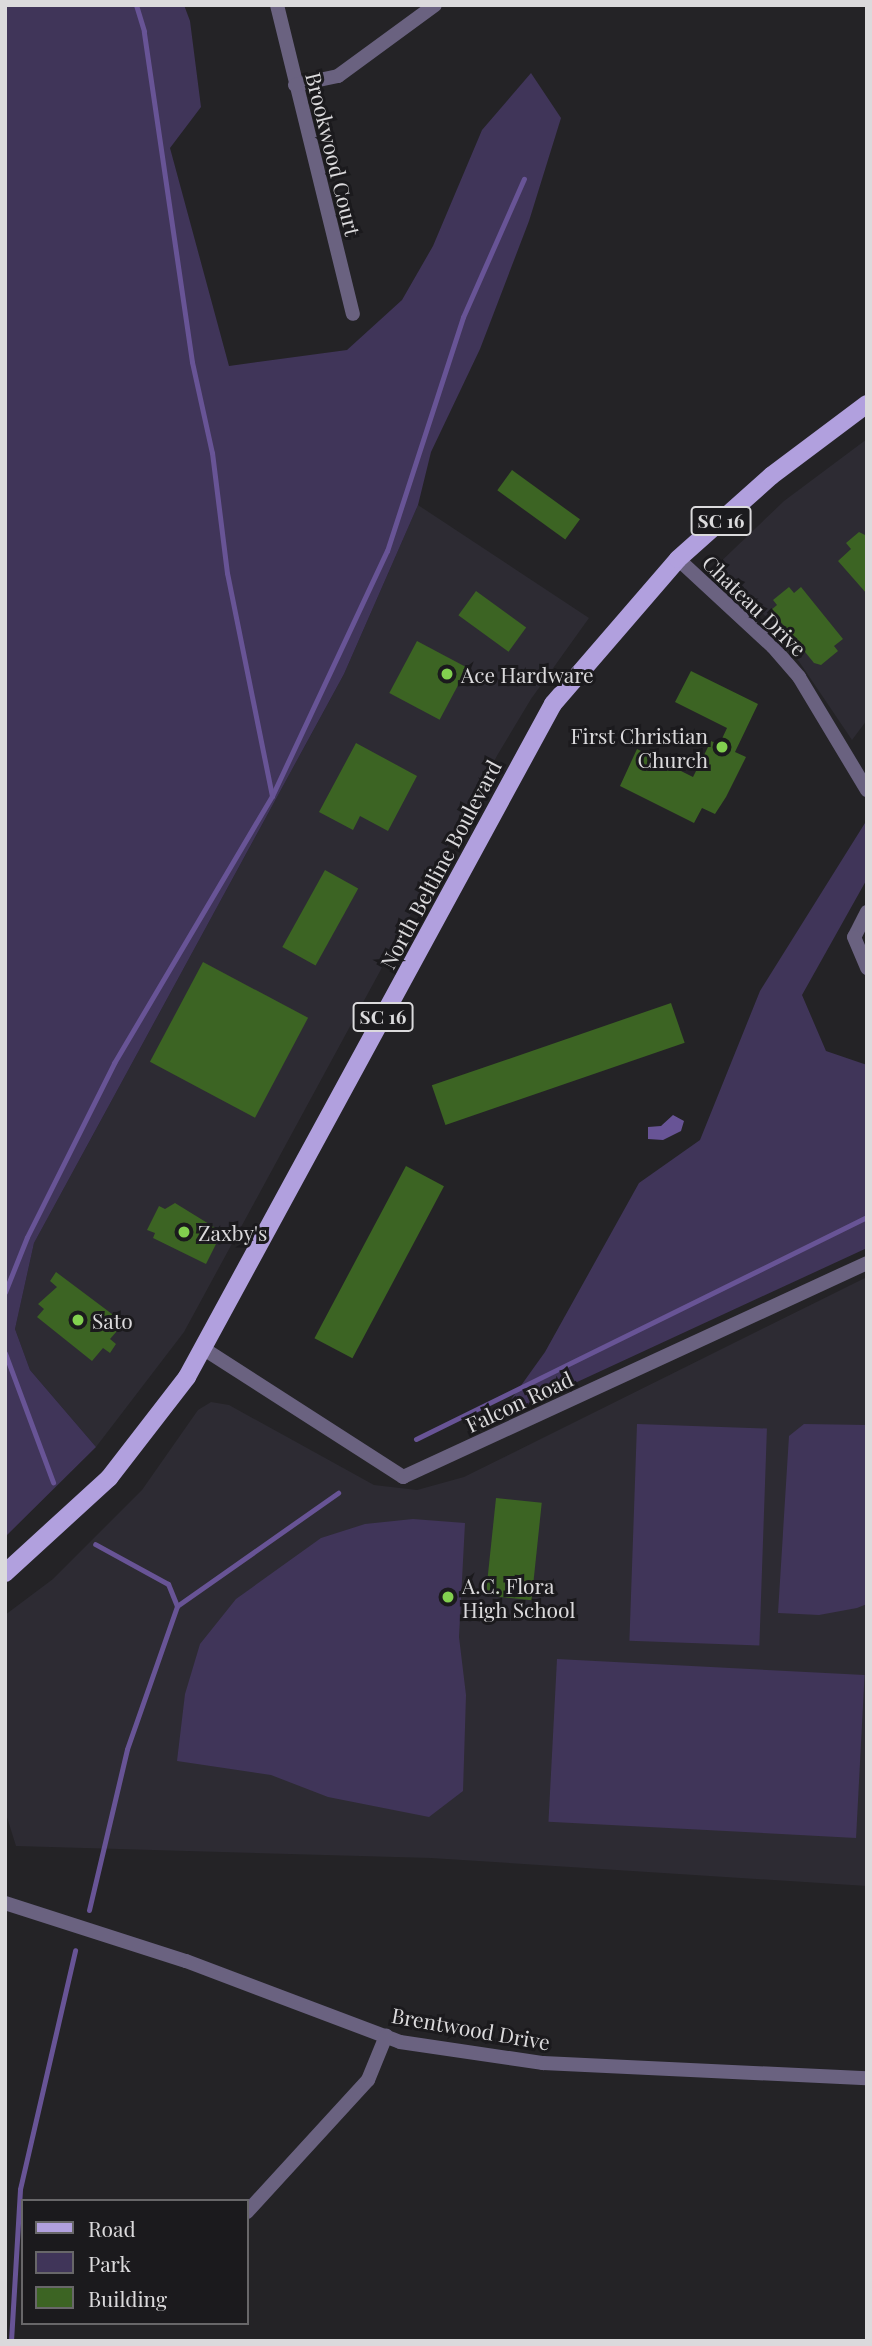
<!DOCTYPE html>
<html>
<head>
<meta charset="utf-8">
<style>
	body { margin:0 }
	#map { position:relative; width:872px; height:2346px; overflow:hidden; background:#242326; font-family:"Playfair Display",serif }
	div>[style] { position:absolute }
	[style*='--x'] { left:calc(var(--x)*1px); top:calc(var(--y)*1px); width:calc(var(--w)*1px); rotate:calc(var(--a)*1deg) }
	.built>* { inset:0; background:#2d2b33 }
	.green>* { inset:0; background:#403559; transform-origin:0 0 }
	.water>* { inset:0; background:#685496 }
	.stream>* { height:5px; margin:-2.5px; padding:0 2.5px; transform-origin:2.5px; border-radius:2.5px; background:#685496 }
	.building>* { inset:0; background:#3c6423; transform-origin:0 0 }
	.minor>* { height:14px; margin:-7px; padding:0 7px; transform-origin:7px; border-radius:7px; background:#6a6280 }
	.primary>* { height:18px; margin:-9px; padding:0 9px; transform-origin:9px; border-radius:9px; background:#b1a0de }
	.dots>* { width:19px; height:19px; translate:-50% -50%; box-sizing:border-box; border:4px solid #1b1a1d; border-radius:50% }
	span { translate:-50% -50%; white-space:nowrap; text-align:center; line-height:1.15; -webkit-text-stroke:6px #1b1a1d; paint-order:stroke }
	.shield-label span { padding:2px 5px; background:#1b1a1d; border:2px solid; border-radius:5px; -webkit-text-stroke-width:0 }
	.shield-label { font-size:19px; color:#dbdadc; font-weight:700 }
	.street-label { font-size:21px; color:#dbdadc }
	.poi-label { font-size:21px; color:#dbdadc }
	.left { translate:0 -50%; text-align:left }
	.right { translate:-100% -50%; text-align:right }
	.frame { position:absolute; inset:0; border:7px solid #dbdadc; pointer-events:none }
	.legend { position:absolute; left:21px; top:2199px; width:228px; height:126px; box-sizing:border-box; background:#1b1a1d; border:2px solid #686769; margin:0; padding:9px 12px; list-style:none; font-size:21px; color:#dbdadc }
	.legend li { display:flex; align-items:center; gap:14px; height:35px }
	.legend b { width:35px; border:2px solid #686769 }
</style>
</head>
<body>
<div id="map">
	<div class="built">
		<div style="clip-path:polygon(867px 439px,867px 720px,852px 740px,773px 623px,713px 569px,784px 501px)"></div>
		<div style="clip-path:polygon(418px 505px,589px 618px,531px 699px,498px 754px,184px 1332px,96px 1447px,30px 1370px,15px 1329px,34px 1243px,344px 674px)"></div>
		<div style="clip-path:polygon(867px 1277px,867px 1886px,431px 1858px,16px 1846px,5px 1811px,5px 1615px,53px 1579px,142px 1490px,198px 1410px,211px 1402px,229px 1405px,374px 1485px,417px 1490px,464px 1477px)"></div>
	</div>
	<div class="green">
		<div style="clip-path:polygon(5px 5px,184px 5px,190px 21px,201px 107px,170px 148px,229px 366px,347px 350px,402px 300px,433px 246px,482px 130px,531px 73px,561px 118px,529px 221px,480px 349px,431px 452px,418px 505px,344px 674px,34px 1243px,15px 1329px,30px 1370px,96px 1447px,5px 1537px)"></div>
		<div style="clip-path:polygon(865px 823px,867px 879px,802px 995px,826px 1051px,867px 1065px,867px 1248px,497px 1419px,545px 1352px,639px 1183px,700px 1140px,760px 991px)"></div>
		<div style="left:637px;top:1424px;width:130px;height:217px;rotate:2deg"></div>
		<div style="clip-path:polygon(804px 1424px,867px 1425px,867px 1604px,857px 1608px,819px 1615px,778px 1613px,789px 1436px)"></div>
		<div style="clip-path:polygon(413px 1519px,465px 1523px,459px 1637px,466px 1695px,463px 1791px,429px 1817px,328px 1797px,271px 1775px,177px 1761px,185px 1694px,200px 1644px,236px 1599px,321px 1538px,365px 1524px)"></div>
		<div style="left:557px;top:1659px;width:308px;height:163px;rotate:3deg"></div>
	</div>
	<div class="water">
		<div style="clip-path:polygon(673px 1115px,684px 1121px,681px 1131px,663px 1140px,648px 1139px,648px 1127px,661px 1126px)"></div>
	</div>
	<div class="stream">
		<div style="--x:272;--y:796;--w:271;--a:-64.9"></div>
		<div style="--x:387;--y:551;--w:246;--a:-72"></div>
		<div style="--x:463;--y:317;--w:151;--a:-66.2"></div>
		<div style="--x:5;--y:1292;--w:59;--a:-68.2"></div>
		<div style="--x:27;--y:1237;--w:195;--a:-63.4"></div>
		<div style="--x:114;--y:1063;--w:310;--a:-59.4"></div>
		<div style="--x:272;--y:796;--w:227;--a:-101.4"></div>
		<div style="--x:227;--y:573;--w:121;--a:-97.1"></div>
		<div style="--x:212;--y:453;--w:93;--a:-102.4"></div>
		<div style="--x:192;--y:362;--w:334;--a:-98.3"></div>
		<div style="--x:144;--y:31;--w:27;--a:-107"></div>
		<div style="--x:5;--y:1353;--w:138;--a:69.6"></div>
		<div style="--x:416;--y:1439;--w:503;--a:-26.21"></div>
		<div style="--x:177;--y:1606;--w:197;--a:-35.1"></div>
		<div style="--x:89;--y:1910;--w:165;--a:-76.7"></div>
		<div style="--x:127;--y:1749;--w:151;--a:-70.7"></div>
		<div style="--x:177;--y:1606;--w:24;--a:-112"></div>
		<div style="--x:168;--y:1584;--w:83;--a:-151.3"></div>
		<div style="--x:11;--y:2341;--w:152;--a:-86.6"></div>
		<div style="--x:20;--y:2189;--w:245;--a:-77"></div>
	</div>
	<div class="building">
		<div style="left:512px;top:470px;width:84px;height:25px;rotate:36deg"></div>
		<div style="clip-path:polygon(859px 532px,867px 536px,867px 594px,838px 561px,851px 549px,846px 543px)"></div>
		<div style="clip-path:polygon(789px 587px,794px 593px,801px 587px,843px 639px,834px 646px,838px 651px,821px 665px,814px 663px,771px 610px,777px 605px,773px 600px)"></div>
		<div style="left:476px;top:591px;width:62px;height:30px;rotate:36deg"></div>
		<div style="left:417px;top:641px;width:57px;height:59px;rotate:28deg"></div>
		<div style="clip-path:polygon(691px 671px,758px 704px,735px 752px,746px 757px,726px 797px,715px 814px,702px 808px,694px 823px,620px 786px,637px 749px,693px 777px,711px 741px,719px 745px,727px 728px,675px 702px)"></div>
		<div style="clip-path:polygon(356px 743px,417px 776px,388px 831px,360px 816px,353px 830px,319px 812px)"></div>
		<div style="left:325px;top:870px;width:38px;height:88px;rotate:29deg"></div>
		<div style="left:203px;top:962px;width:119px;height:113px;rotate:28deg"></div>
		<div style="left:671px;top:1003px;width:42px;height:253px;rotate:71deg"></div>
		<div style="left:406px;top:1166px;width:43px;height:195px;rotate:28deg"></div>
		<div style="clip-path:polygon(175px 1203px,222px 1232px,206px 1264px,153px 1238px,155px 1233px,147px 1230px,159px 1206px,165px 1209px)"></div>
		<div style="clip-path:polygon(56px 1272px,124px 1323px,110px 1339px,116px 1344px,110px 1353px,103px 1348px,92px 1361px,37px 1317px,44px 1309px,38px 1304px,57px 1287px,50px 1281px)"></div>
		<div style="left:496px;top:1498px;width:46px;height:98px;rotate:6deg"></div>
	</div>
	<div class="minor">
		<div style="--x:277;--y:5;--w:318;--a:76.2"></div>
		<div style="--x:295;--y:85;--w:44;--a:-11.8"></div>
		<div style="--x:338;--y:76;--w:120;--a:-36.2"></div>
		<div style="--x:678;--y:559;--w:129;--a:42.8"></div>
		<div style="--x:773;--y:647;--w:40;--a:49"></div>
		<div style="--x:799;--y:677;--w:132;--a:59"></div>
		<div style="--x:867;--y:912;--w:28;--a:117"></div>
		<div style="--x:854;--y:937;--w:34;--a:67"></div>
		<div style="--x:204;--y:1349;--w:237;--a:32.7"></div>
		<div style="--x:403;--y:1477;--w:511;--a:-24.76"></div>
		<div style="--x:5;--y:1903;--w:190;--a:17.8"></div>
		<div style="--x:186;--y:1961;--w:229;--a:20.7"></div>
		<div style="--x:400;--y:2042;--w:145;--a:8.4"></div>
		<div style="--x:543;--y:2063;--w:324;--a:2.7"></div>
		<div style="--x:247;--y:2212;--w:179;--a:-47.5"></div>
		<div style="--x:368;--y:2080;--w:48;--a:-67.8"></div>
	</div>
	<div class="primary">
		<div style="--x:5;--y:1573;--w:141;--a:-42.4"></div>
		<div style="--x:109;--y:1478;--w:128;--a:-52.3"></div>
		<div style="--x:187;--y:1377;--w:766;--a:-61.46"></div>
		<div style="--x:553;--y:704;--w:191;--a:-49.2"></div>
		<div style="--x:678;--y:559;--w:125;--a:-41.7"></div>
		<div style="--x:771;--y:476;--w:120;--a:-36.9"></div>
	</div>
	<div class="dots">
		<div style="left:447px;top:674px;background:#82d04f"></div>
		<div style="left:722px;top:747px;background:#82d04f"></div>
		<div style="left:184px;top:1232px;background:#82d04f"></div>
		<div style="left:78px;top:1320px;background:#82d04f"></div>
		<div style="left:448px;top:1597px;background:#82d04f"></div>
	</div>
	<div class="shield-label">
		<span style="left:721px;top:521px">SC 16</span>
		<span style="left:383px;top:1017px">SC 16</span>
	</div>
	<div class="street-label">
		<span style="left:334px;top:154px;rotate:76deg">Brookwood Court</span>
		<span style="left:755px;top:605px;rotate:44deg">Chateau Drive</span>
		<span style="left:440px;top:864px;rotate:-62deg">North Beltline Boulevard</span>
		<span style="left:519px;top:1401px;rotate:-25deg">Falcon Road</span>
		<span style="left:471px;top:2028px;rotate:10deg">Brentwood Drive</span>
	</div>
	<div class="poi-label">
		<span class="left" style="left:461px;top:674px">Ace Hardware</span>
		<span class="right" style="left:708px;top:747px">First Christian<br>Church</span>
		<span class="left" style="left:198px;top:1232px">Zaxby's</span>
		<span class="left" style="left:92px;top:1320px">Sato</span>
		<span class="left" style="left:462px;top:1597px">A.C. Flora<br>High School</span>
	</div>
	<div class="frame"></div>
	<ul class="legend">
	<li><b style="height:9px;background:#b1a0de"></b>Road</li>
	<li><b style="height:19px;background:#403559"></b>Park</li>
	<li><b style="height:19px;background:#3c6423"></b>Building</li>
	</ul>
</div>
</body>
</html>
